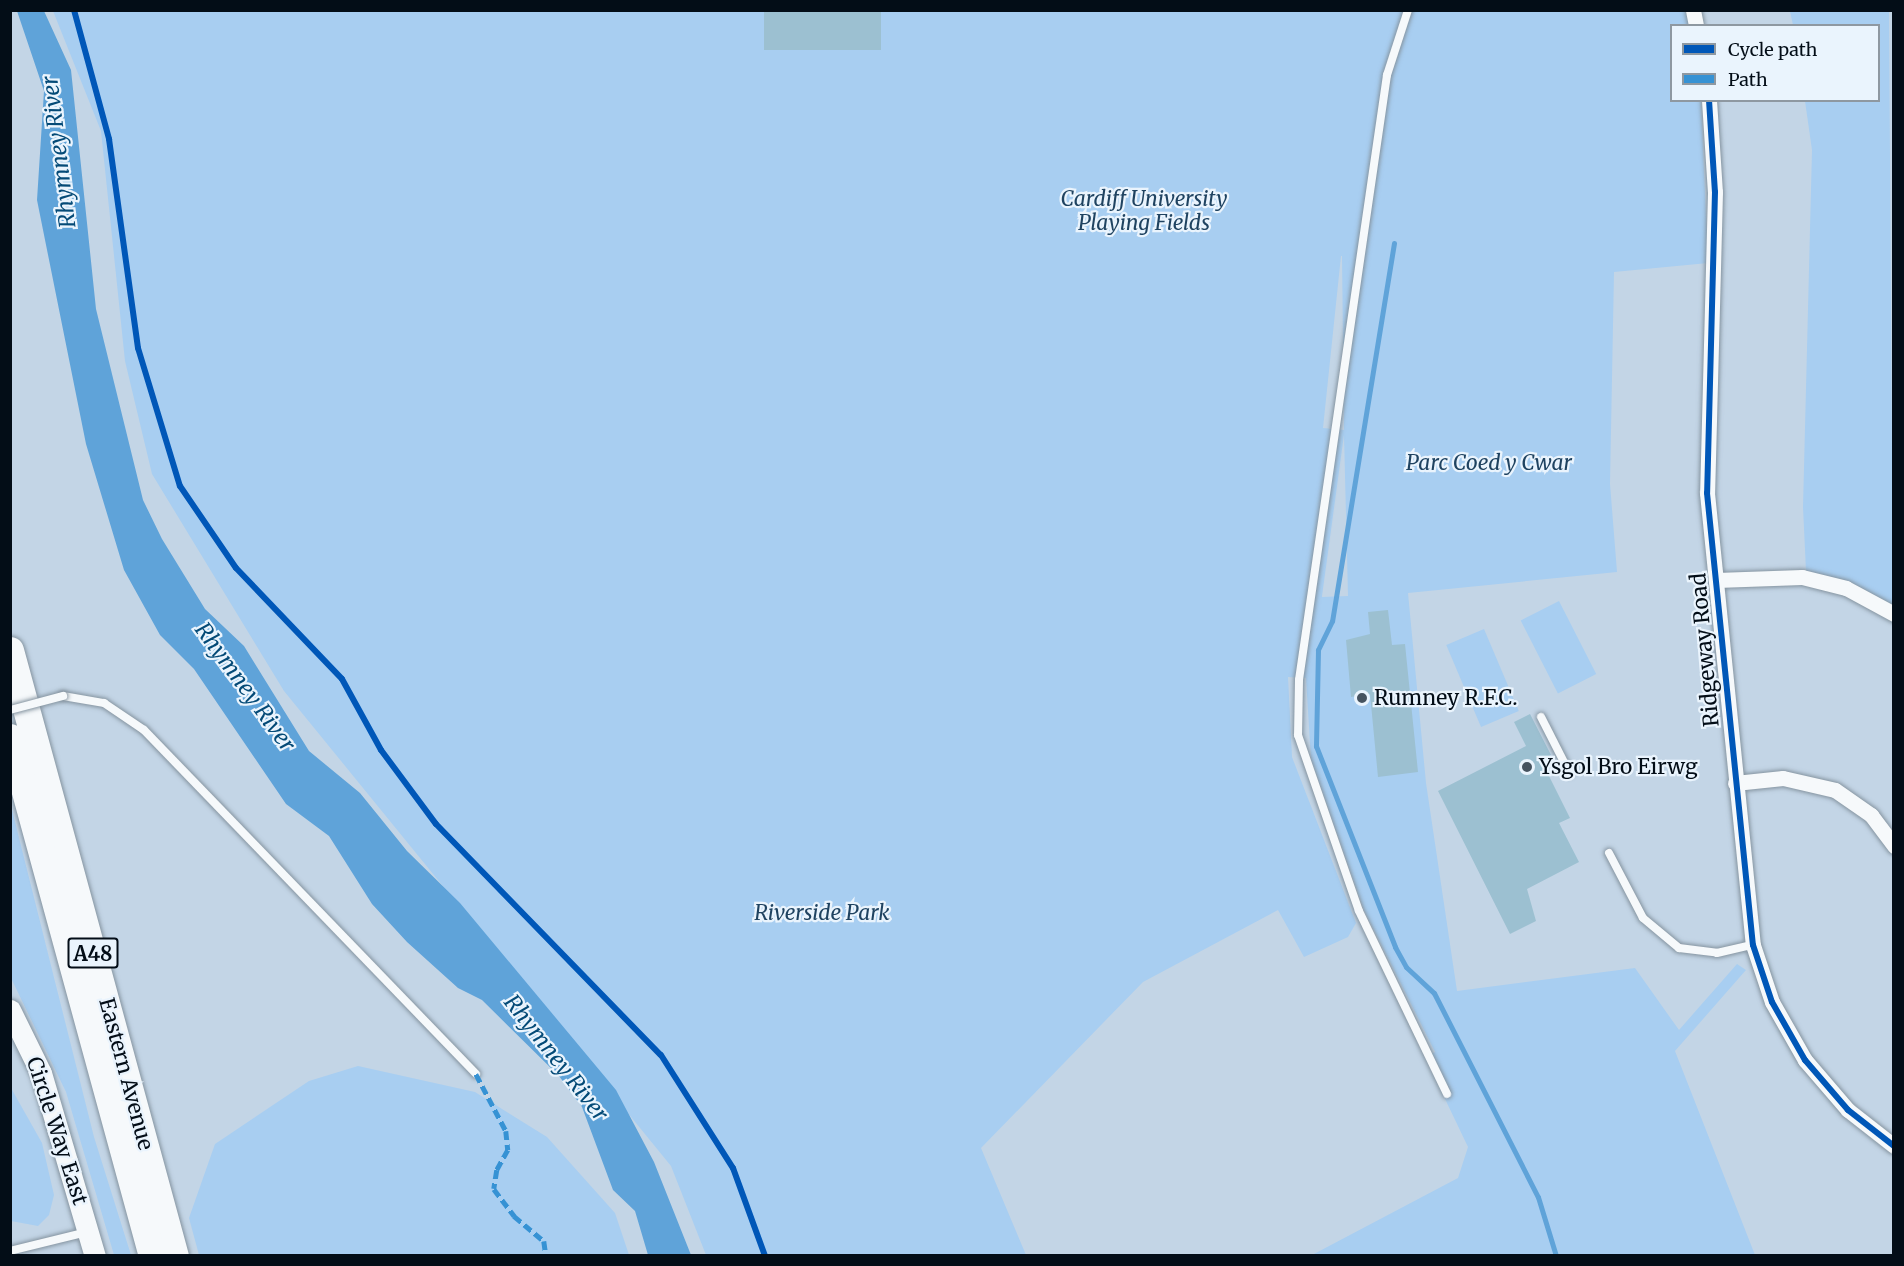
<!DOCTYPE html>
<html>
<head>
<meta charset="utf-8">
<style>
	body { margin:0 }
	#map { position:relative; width:1904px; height:1266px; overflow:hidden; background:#c3d5e6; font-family:Merriweather,serif }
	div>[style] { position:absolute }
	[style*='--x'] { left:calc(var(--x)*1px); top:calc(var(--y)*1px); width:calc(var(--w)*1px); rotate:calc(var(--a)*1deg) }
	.green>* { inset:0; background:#a8cef1; transform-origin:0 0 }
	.water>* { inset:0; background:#5fa3d9 }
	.stream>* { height:5px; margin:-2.5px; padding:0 2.5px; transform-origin:2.5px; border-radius:2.5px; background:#5fa3d9 }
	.building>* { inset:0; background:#9cc0d1; transform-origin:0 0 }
	.roads { filter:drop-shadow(0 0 2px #8594a0) drop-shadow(0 0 2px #8594a0) }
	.lane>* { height:8px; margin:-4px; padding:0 4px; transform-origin:4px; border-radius:4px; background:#f6f9fb }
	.street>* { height:15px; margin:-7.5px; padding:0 7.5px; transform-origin:7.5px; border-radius:7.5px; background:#f6f9fb }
	.secondary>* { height:21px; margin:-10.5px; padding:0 10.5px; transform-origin:10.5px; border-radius:10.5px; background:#f6f9fb }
	.highway>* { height:27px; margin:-13.5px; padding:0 13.5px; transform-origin:13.5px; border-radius:13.5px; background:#f6f9fb }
	.bridges { filter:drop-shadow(0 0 2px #8594a0) drop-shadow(0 0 2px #8594a0) }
	.lane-bridge>* { height:8px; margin:-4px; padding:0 4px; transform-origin:4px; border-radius:4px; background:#f6f9fb }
	.quiet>* { height:4.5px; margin-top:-2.25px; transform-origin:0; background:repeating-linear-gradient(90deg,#3692d4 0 9px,transparent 0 13.5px) }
	.cycleway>* { height:6px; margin:-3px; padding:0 3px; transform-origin:3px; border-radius:3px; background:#0057b8 }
	.dots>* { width:16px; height:16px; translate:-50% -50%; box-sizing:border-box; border:3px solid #eaf4fd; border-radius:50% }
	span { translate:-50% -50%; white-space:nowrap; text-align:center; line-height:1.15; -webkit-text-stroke:4.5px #eaf4fd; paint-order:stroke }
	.shield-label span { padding:2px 4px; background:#eaf4fd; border:2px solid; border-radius:4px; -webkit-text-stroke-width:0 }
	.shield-label { font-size:20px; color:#030d17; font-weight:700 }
	.park-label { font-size:21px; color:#1f4361; font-style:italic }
	.street-label { font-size:21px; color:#030d17 }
	.poi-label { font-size:21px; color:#030d17 }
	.left { translate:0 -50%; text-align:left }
	.water-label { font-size:22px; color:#044a77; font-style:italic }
	.frame { position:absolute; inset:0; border:12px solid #030d17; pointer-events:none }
	.legend { position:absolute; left:1670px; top:24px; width:210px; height:78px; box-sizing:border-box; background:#eaf4fd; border:2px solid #8e98a1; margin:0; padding:8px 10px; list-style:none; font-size:18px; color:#030d17 }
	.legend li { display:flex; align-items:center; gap:12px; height:30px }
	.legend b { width:30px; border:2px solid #8e98a1 }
</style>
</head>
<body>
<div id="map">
	<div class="green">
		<div style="clip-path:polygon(evenodd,53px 11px,1685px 11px,1689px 25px,1672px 26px,1672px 100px,1701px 101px,1708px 263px,1614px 272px,1610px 484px,1617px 572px,1408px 593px,1426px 783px,1457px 991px,1635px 968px,1679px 1030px,1737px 964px,1746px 970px,1675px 1051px,1755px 1255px,1312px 1255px,1458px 1178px,1468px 1147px,1425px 1057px,1435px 1052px,1364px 910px,1311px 760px,1306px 678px,1288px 677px,1292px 757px,1356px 923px,1348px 937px,1304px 957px,1278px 910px,1143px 982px,981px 1148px,1026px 1255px,706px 1255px,671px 1166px,284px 691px,152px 474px,125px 361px,101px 131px,53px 11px,1341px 256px,1342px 256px,1344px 430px,1323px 428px,1341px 256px,53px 11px,1344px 435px,1348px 596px,1322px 597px,1322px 596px,1344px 435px)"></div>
		<div style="clip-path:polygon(1790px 11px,1889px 11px,1893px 606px,1863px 589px,1806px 571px,1803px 507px,1812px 150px,1805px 101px,1878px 100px,1878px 26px,1793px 25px)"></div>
		<div style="left:1559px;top:601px;width:82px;height:43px;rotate:63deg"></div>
		<div style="left:1484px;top:629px;width:89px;height:41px;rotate:67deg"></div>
		<div style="clip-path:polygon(10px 802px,94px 1137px,131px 1255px,114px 1255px,66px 1092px,11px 978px)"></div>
		<div style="clip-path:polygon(358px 1066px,475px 1092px,547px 1137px,615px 1213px,629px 1255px,199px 1255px,189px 1218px,215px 1144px,309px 1081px)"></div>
		<div style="clip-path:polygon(11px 1088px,42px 1143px,54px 1195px,49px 1215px,38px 1226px,11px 1221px)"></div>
	</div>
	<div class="water">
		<div style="clip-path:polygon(17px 11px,44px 11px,71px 70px,96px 309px,143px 500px,162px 539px,205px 609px,244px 646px,309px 751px,360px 793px,407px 851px,460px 903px,616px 1090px,654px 1162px,691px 1255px,648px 1255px,635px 1211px,613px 1190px,582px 1107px,559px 1076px,482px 1000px,458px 988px,407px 942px,372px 904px,329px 836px,286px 804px,194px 669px,160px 635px,124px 570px,86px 444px,37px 200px,44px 91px)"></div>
	</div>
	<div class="stream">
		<div style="--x:1394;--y:243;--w:383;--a:99.3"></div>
		<div style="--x:1332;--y:621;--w:32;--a:116"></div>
		<div style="--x:1318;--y:650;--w:96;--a:91.2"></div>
		<div style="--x:1316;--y:746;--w:216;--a:68.5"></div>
		<div style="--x:1395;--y:947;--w:23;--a:61"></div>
		<div style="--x:1406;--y:967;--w:38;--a:43"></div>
		<div style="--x:1434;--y:993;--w:229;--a:63"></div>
		<div style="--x:1538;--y:1197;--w:62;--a:73"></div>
	</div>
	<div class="building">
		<div style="left:764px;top:10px;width:117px;height:40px"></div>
		<div style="clip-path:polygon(1388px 610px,1392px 645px,1405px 644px,1418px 772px,1378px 777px,1370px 694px,1351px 697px,1346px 640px,1370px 634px,1368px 612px)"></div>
		<div style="clip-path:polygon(1530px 714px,1551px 755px,1541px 760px,1570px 818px,1559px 823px,1579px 862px,1527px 889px,1536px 921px,1510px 934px,1438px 791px,1526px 746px,1514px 722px)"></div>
	</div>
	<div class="roads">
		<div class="lane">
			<div style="--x:1408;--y:10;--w:68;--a:107.9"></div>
			<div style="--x:1387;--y:75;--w:611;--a:98.28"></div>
			<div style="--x:1299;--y:680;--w:55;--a:91"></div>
			<div style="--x:1298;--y:735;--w:186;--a:70.9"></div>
			<div style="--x:1359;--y:911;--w:203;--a:64.3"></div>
			<div style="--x:63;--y:696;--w:42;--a:9.7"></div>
			<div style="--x:104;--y:703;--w:48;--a:34"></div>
			<div style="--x:144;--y:730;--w:478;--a:46"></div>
			<div style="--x:1541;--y:717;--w:62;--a:63"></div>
			<div style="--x:1609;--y:853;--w:73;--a:62.4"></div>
			<div style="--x:1643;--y:918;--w:47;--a:39.8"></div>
			<div style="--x:1679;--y:948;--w:38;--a:7"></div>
			<div style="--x:1717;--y:953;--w:37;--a:-13"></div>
			<div style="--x:10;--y:1251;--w:79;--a:-13.9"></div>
		</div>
		<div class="street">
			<div style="--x:1693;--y:10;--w:16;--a:79"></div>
			<div style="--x:1709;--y:100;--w:92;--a:86.3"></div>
			<div style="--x:1715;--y:192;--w:301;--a:91.5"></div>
			<div style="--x:1707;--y:493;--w:454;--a:84.2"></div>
			<div style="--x:1753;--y:945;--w:60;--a:71.6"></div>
			<div style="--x:1772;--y:1002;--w:67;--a:60.4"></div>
			<div style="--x:1805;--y:1060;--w:66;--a:49.3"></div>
			<div style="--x:1848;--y:1110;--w:58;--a:38"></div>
			<div style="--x:1716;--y:580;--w:86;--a:-2"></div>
			<div style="--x:1802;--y:577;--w:45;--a:14"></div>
			<div style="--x:1846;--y:588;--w:55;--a:28.4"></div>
			<div style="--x:1735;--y:783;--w:48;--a:-5.9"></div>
			<div style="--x:1783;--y:778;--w:53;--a:13"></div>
			<div style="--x:1835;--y:790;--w:44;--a:34.8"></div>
			<div style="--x:1871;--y:815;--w:39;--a:53"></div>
		</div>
		<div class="secondary">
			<div style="--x:10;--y:1010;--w:70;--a:63.8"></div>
			<div style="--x:41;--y:1073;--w:191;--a:73.6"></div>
		</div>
		<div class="highway">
			<div style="--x:10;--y:650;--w:628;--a:74.77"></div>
			<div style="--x:10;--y:737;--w:538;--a:74.7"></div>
		</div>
	</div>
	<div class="bridges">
		<div class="lane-bridge">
			<div style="--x:10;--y:710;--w:55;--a:-14.8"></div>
		</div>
	</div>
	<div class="quiet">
		<div style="--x:476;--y:1074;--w:64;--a:62.2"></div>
		<div style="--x:506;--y:1131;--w:19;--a:84"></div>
		<div style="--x:508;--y:1150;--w:23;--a:119"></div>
		<div style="--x:497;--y:1170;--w:19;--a:99"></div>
		<div style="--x:494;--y:1189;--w:34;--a:53"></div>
		<div style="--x:514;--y:1216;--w:39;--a:40"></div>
		<div style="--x:544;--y:1241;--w:15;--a:82"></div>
	</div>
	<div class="cycleway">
		<div style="--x:74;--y:10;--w:134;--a:74.8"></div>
		<div style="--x:109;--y:139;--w:211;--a:82.1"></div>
		<div style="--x:138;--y:348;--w:144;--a:73.1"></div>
		<div style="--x:180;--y:486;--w:99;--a:55.7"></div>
		<div style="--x:236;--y:568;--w:153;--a:46.3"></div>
		<div style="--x:342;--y:679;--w:81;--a:61.2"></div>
		<div style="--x:381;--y:750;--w:92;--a:53.4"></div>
		<div style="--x:436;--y:824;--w:322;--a:45.8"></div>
		<div style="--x:661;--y:1055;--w:134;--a:57.5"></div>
		<div style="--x:733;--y:1168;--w:94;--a:70"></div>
		<div style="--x:1709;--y:100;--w:92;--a:86.3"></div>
		<div style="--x:1715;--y:192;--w:301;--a:91.5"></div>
		<div style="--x:1707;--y:493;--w:454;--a:84.2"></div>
		<div style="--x:1753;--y:945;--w:60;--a:71.6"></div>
		<div style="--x:1772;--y:1002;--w:67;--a:60.4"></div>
		<div style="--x:1805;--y:1060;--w:66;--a:49.3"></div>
		<div style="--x:1848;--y:1110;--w:58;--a:38"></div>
	</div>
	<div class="dots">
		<div style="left:1362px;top:698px;background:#46535f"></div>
		<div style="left:1527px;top:767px;background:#46535f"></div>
	</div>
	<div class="shield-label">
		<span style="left:93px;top:953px">A48</span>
	</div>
	<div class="park-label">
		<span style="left:1144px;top:211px">Cardiff University<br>Playing Fields</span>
		<span style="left:1489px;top:463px">Parc Coed y Cwar</span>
		<span style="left:822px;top:913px">Riverside Park</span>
	</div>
	<div class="street-label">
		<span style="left:1705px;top:650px;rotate:-95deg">Ridgeway Road</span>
		<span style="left:126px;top:1074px;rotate:75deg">Eastern Avenue</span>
		<span style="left:57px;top:1131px;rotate:72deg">Circle Way East</span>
	</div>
	<div class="poi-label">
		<span class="left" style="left:1374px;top:698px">Rumney R.F.C.</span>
		<span class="left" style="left:1539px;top:767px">Ysgol Bro Eirwg</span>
	</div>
	<div class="water-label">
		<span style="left:59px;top:152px;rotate:-97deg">Rhymney River</span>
		<span style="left:245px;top:687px;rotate:54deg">Rhymney River</span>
		<span style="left:556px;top:1058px;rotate:52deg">Rhymney River</span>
	</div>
	<div class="frame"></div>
	<ul class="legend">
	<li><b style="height:8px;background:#0057b8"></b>Cycle path</li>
	<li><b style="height:8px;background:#3692d4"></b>Path</li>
	</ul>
</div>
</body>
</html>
